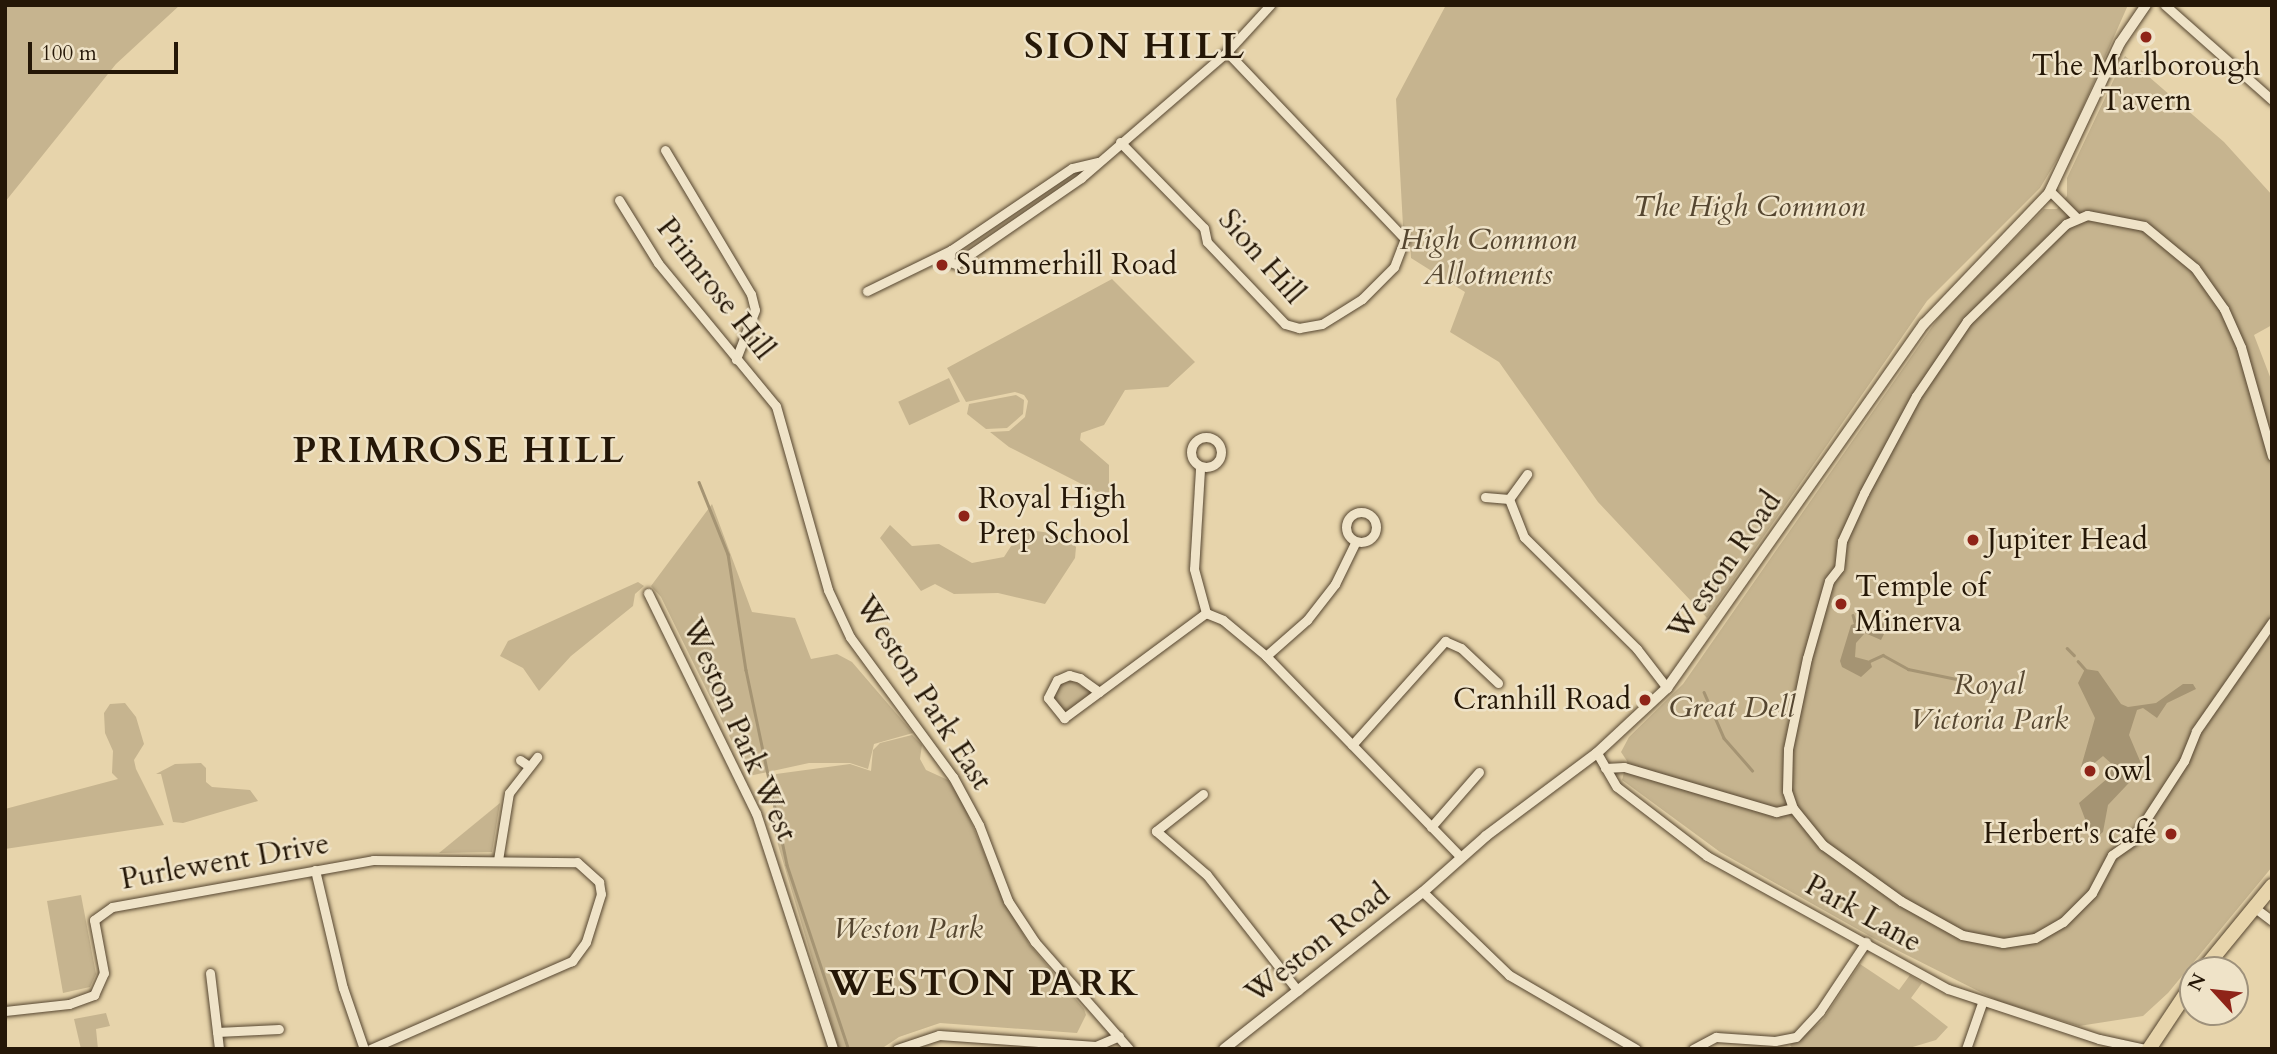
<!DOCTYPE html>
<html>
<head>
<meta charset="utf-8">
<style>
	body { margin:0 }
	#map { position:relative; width:2277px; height:1054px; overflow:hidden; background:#e7d4ab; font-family:Cardo,serif }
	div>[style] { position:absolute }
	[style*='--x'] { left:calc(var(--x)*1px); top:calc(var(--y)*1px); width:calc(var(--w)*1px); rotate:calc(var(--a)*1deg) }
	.green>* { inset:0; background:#c6b48f; transform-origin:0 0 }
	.water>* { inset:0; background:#a59473 }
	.stream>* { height:2.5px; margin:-1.25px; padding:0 1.25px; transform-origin:1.25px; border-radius:1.25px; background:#a59473 }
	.roads { filter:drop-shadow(0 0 2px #564630) drop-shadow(0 0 2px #564630) }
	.minor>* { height:9px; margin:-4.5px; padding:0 4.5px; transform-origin:4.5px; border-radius:4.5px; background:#efe3c8 }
	.minor>.ring { margin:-4.5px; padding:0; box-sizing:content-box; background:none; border:9px solid #efe3c8; border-radius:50% }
	.tertiary>* { height:10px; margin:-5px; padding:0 5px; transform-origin:5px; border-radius:5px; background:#efe3c8 }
	.primary>* { height:14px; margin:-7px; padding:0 7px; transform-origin:7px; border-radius:7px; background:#e7d4ab }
	.dots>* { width:19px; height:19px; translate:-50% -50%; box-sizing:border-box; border:4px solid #efe3c8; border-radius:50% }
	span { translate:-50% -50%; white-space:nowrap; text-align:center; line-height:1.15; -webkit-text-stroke:5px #efe3c8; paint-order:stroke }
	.poi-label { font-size:30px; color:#251707 }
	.left { translate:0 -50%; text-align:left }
	.right { translate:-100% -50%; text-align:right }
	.park-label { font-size:30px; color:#554630; font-style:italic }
	.street-label { font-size:30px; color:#251707 }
	.district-label { font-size:37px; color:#251707; font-weight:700; letter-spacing:2px }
	.frame { position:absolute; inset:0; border:7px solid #251707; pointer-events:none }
	.north { position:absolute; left:2179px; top:956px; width:70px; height:70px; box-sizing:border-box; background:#efe3c8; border:2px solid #9e917b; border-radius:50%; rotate:297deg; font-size:19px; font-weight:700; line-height:28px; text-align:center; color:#251707 }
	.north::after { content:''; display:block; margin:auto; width:24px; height:32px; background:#8f2418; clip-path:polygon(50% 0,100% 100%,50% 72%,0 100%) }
	.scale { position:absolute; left:28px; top:42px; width:150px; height:32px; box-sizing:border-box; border:4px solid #251707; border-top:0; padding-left:9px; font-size:21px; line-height:24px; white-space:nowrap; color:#251707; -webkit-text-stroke:5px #efe3c8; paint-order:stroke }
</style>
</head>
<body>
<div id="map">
	<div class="green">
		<div style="clip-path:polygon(5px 5px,180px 5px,116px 64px,5px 202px)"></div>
		<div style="clip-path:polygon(1446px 5px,2128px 5px,2067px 143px,2040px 188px,1927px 301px,1707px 618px,1598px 502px,1499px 362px,1450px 332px,1465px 292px,1411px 258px,1410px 232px,1403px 226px,1396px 99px)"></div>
		<div style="clip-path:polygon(2125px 56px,2224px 142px,2272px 195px,2272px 325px,2254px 335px,2272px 382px,2272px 867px,2168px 993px,2143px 1016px,2079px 1026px,1998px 1001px,1875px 939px,1720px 852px,1622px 780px,1627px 761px,1621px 752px,1629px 737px,1683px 684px,1943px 311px,2044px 209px,2057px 209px,2067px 196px,2067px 178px)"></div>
		<div style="clip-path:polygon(1112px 279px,1195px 362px,1168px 387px,1125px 390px,1104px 425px,1081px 433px,1080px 440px,1109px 465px,1109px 495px,1105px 496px,1009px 447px,990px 432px,1009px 431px,1025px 417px,1028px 401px,1024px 395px,1015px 392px,966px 402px,947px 368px)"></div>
		<div style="left:949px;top:378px;width:26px;height:56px;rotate:65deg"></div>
		<div style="clip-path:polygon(1016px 395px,1024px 400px,1023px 414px,1007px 428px,986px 429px,967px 414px,969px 404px)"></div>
		<div style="clip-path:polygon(712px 504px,752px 612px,795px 618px,811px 659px,837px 654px,852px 662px,913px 733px,874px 744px,868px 769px,850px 763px,809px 763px,749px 776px,661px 597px,651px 586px)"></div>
		<div style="clip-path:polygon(890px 525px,912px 546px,939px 544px,972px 563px,1004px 557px,1022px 529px,1065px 535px,1076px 547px,1075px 558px,1045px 604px,998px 593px,954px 594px,935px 584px,921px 591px,880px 538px)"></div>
		<div style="clip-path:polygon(638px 582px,644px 586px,635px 594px,633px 606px,571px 656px,539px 691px,523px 668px,500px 656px,508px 641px)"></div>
		<div style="clip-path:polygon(1069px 679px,1092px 692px,1064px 713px,1053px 698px,1060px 683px)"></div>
		<div style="clip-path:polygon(125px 703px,136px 717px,144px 744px,134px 760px,136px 769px,164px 825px,5px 849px,5px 809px,118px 779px,112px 773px,113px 751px,105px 733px,104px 713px,110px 704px)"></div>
		<div style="clip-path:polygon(912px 735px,922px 745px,920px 759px,926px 770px,948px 780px,963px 803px,1004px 900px,1029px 944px,1084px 1009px,1086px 1015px,1077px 1033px,940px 1023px,899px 1037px,881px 1049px,839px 1049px,773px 828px,776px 774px,850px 764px,871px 771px,873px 750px,880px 743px)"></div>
		<div style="clip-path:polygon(201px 763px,206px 768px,206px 782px,212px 787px,250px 790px,258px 801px,183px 823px,173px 822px,161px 774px,156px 774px,175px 764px)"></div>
		<div style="clip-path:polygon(500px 803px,492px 852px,439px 853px)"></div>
		<div style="clip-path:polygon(81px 895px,96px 974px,90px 987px,63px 993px,47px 901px)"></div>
		<div style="clip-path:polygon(1860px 964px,1899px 990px,1910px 975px,1922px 983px,1911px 998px,1948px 1027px,1936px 1040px,1906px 1049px,1793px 1049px,1790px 1045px,1822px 1021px)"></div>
		<div style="clip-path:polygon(106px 1013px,110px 1026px,96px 1029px,98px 1049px,81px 1049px,74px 1019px)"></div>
	</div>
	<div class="water">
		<div style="clip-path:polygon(1863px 621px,1889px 624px,1881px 640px,1865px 633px,1856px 643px,1855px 657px,1870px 661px,1872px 667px,1861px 677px,1842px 667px,1840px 661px,1851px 625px)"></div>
		<div style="clip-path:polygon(2085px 669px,2098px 671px,2121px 704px,2128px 707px,2156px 703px,2183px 684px,2193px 684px,2196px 689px,2167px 703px,2157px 718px,2143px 708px,2137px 710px,2129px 735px,2143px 768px,2108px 805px,2103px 832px,2093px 840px,2079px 803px,2109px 777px,2113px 765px,2103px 756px,2086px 770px,2081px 767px,2095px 718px,2078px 683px)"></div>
	</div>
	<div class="stream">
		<div style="--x:699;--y:482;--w:78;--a:68.1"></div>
		<div style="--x:728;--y:554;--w:117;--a:81.2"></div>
		<div style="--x:746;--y:670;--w:199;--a:78.1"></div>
		<div style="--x:787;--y:865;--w:192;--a:71.5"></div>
		<div style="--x:1853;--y:615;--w:7;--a:74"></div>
		<div style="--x:2067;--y:648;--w:10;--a:45"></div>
		<div style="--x:1870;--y:661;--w:14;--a:-25"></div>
		<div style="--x:1883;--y:655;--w:29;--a:29"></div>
		<div style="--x:1908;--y:669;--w:64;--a:11.7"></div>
		<div style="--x:2078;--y:661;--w:11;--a:49"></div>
		<div style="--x:1704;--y:692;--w:50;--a:66.5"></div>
		<div style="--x:1724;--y:738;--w:43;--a:48.8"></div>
	</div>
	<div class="roads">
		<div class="minor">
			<div style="--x:2165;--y:5;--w:143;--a:41.6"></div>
			<div style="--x:1120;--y:142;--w:120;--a:45.7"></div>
			<div style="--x:1204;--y:228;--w:14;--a:78"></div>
			<div style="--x:1207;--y:242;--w:113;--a:46.4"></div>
			<div style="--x:1285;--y:324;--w:15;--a:16"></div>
			<div style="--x:1299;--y:328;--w:23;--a:-10"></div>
			<div style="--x:1322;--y:324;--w:47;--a:-32"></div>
			<div style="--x:1362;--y:299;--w:45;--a:-45"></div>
			<div style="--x:1394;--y:267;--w:30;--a:-69"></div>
			<div style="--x:1405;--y:239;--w:258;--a:-133.6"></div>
			<div style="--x:665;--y:150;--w:168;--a:59.2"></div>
			<div style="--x:751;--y:294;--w:16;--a:76"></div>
			<div style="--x:755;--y:310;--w:53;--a:111.2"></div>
			<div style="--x:1098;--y:162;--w:27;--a:167"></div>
			<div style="--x:1072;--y:168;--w:146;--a:145.9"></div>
			<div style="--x:951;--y:250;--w:12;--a:99"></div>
			<div style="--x:949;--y:262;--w:7;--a:16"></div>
			<div style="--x:956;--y:264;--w:152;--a:-34.5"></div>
			<div style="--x:1081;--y:178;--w:193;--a:-40.8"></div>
			<div style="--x:1227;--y:52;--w:64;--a:-47.5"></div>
			<div style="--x:2050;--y:191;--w:37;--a:45"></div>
			<div style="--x:619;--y:200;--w:74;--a:58.2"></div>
			<div style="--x:658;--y:263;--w:185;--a:50.5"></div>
			<div style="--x:776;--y:406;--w:191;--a:74.2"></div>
			<div style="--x:828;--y:590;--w:52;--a:64.9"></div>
			<div style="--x:850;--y:637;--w:174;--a:53.7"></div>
			<div style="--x:953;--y:777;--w:55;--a:61.6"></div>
			<div style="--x:979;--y:825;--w:81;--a:69.1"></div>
			<div style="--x:1008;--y:901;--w:49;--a:56.6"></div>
			<div style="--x:1035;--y:942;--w:142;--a:48.7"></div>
			<div style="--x:867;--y:291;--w:93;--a:-26"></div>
			<div class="ring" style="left:1191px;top:437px;width:21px;height:21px"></div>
			<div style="--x:2272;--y:456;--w:113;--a:-105.9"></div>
			<div style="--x:2241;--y:347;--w:42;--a:-114.1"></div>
			<div style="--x:2224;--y:309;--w:50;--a:-125.3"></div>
			<div style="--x:2195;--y:268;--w:66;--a:-140.5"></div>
			<div style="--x:2144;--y:226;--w:58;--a:-169.1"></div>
			<div style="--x:2087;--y:215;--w:23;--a:157"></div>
			<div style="--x:2066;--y:224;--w:139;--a:135.6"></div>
			<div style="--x:1967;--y:321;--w:91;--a:124.2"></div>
			<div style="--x:1916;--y:396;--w:110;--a:118.2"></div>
			<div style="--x:1864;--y:493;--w:53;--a:114.6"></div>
			<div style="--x:1842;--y:541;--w:27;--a:96"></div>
			<div style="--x:1839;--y:568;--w:16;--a:128"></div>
			<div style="--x:1829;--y:581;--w:80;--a:105.9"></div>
			<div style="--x:1807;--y:658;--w:93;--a:101.8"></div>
			<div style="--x:1788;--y:749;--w:42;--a:91.4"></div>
			<div style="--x:1787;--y:791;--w:18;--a:71"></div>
			<div style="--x:1793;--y:808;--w:48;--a:51"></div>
			<div style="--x:1823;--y:845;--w:96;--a:35.7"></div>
			<div style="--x:1901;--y:901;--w:70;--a:29.1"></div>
			<div style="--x:1962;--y:935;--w:42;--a:11"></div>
			<div style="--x:2003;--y:943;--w:32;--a:-9"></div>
			<div style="--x:2035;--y:938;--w:32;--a:-30"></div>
			<div style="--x:2063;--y:922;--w:41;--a:-45"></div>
			<div style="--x:2092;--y:893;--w:43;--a:-62.2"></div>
			<div style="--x:2112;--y:855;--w:24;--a:-35"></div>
			<div style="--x:2132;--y:841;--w:95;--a:-57"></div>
			<div style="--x:2184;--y:761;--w:32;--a:-68"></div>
			<div style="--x:2196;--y:731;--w:133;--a:-55.1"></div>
			<div style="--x:1200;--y:469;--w:100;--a:93.4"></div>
			<div style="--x:1194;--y:569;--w:46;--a:74.7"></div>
			<div style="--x:1485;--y:497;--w:24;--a:5"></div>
			<div style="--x:1509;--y:499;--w:41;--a:68.5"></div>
			<div style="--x:1524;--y:537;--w:159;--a:44.7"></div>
			<div style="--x:1637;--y:649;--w:49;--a:52.4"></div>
			<div style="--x:1509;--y:499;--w:31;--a:-54"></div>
			<div class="ring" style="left:1346px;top:512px;width:21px;height:21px"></div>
			<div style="--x:648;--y:593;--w:245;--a:63.9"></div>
			<div style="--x:756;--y:813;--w:248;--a:71.9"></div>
			<div style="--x:1266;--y:656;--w:55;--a:-41.3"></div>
			<div style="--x:1307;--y:620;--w:46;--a:-52.1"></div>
			<div style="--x:1335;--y:584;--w:46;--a:-64"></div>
			<div style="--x:1099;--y:692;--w:24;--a:-144"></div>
			<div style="--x:1080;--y:678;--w:11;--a:-165"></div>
			<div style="--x:1069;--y:675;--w:13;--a:157"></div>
			<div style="--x:1057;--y:680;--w:20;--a:117"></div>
			<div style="--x:1048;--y:698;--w:26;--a:51"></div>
			<div style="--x:1064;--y:718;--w:177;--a:-36.5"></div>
			<div style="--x:1206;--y:613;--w:18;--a:22"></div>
			<div style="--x:1223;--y:620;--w:56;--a:39.9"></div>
			<div style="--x:1266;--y:656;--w:280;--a:45.9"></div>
			<div style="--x:1352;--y:745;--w:140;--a:-48.2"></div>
			<div style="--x:1445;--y:641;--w:17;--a:24"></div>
			<div style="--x:1461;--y:648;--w:51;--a:43.4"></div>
			<div style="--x:1597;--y:753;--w:39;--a:60"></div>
			<div style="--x:1617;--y:787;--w:113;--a:37.5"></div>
			<div style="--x:1707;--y:856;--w:275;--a:28.9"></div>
			<div style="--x:1948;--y:989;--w:159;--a:18.3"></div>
			<div style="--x:2099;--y:1039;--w:47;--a:12.3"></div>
			<div style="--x:520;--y:760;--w:11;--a:34"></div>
			<div style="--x:1605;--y:768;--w:19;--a:-3"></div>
			<div style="--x:1624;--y:767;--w:159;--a:16.5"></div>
			<div style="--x:1776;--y:812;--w:17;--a:-13"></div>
			<div style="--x:1203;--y:794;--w:60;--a:141.8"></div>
			<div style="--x:1156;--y:831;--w:67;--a:40.8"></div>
			<div style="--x:1207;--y:875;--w:147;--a:51.9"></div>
			<div style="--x:1431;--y:827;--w:73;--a:-48.9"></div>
			<div style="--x:498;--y:860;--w:68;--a:-80.7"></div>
			<div style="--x:509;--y:793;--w:46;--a:-52.1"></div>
			<div style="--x:315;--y:870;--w:121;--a:76.7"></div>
			<div style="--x:343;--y:988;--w:65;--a:71"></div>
			<div style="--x:1423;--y:892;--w:120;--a:44"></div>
			<div style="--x:1509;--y:975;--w:147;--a:30.2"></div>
			<div style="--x:2255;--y:908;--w:21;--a:37"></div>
			<div style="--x:210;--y:973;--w:77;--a:83.2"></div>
			<div style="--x:5;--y:1011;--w:64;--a:-6.2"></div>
			<div style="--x:69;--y:1004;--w:27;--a:-20"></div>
			<div style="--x:94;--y:995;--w:24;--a:-66"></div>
			<div style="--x:104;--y:973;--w:54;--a:-100.7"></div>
			<div style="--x:94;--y:920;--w:22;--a:-36"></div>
			<div style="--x:112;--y:907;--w:265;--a:-10.2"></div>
			<div style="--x:373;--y:860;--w:204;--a:0.6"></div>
			<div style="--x:577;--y:862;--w:30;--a:42"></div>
			<div style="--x:599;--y:882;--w:12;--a:81"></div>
			<div style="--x:601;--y:894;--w:50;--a:107.4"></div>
			<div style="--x:586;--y:942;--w:24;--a:126"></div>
			<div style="--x:572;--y:961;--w:219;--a:156.4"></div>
			<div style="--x:217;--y:1032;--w:62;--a:-2.8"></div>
			<div style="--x:897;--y:1049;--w:44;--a:-18.4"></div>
			<div style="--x:939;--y:1035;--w:157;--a:4"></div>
			<div style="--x:1096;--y:1046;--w:25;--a:-23"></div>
			<div style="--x:1693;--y:1049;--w:26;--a:-28"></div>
			<div style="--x:1716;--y:1037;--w:59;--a:3.9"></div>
			<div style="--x:1775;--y:1041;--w:21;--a:-11"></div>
			<div style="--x:1796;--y:1037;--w:35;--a:-47"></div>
			<div style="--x:1820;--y:1011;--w:83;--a:-56.3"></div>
			<div style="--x:1966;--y:1049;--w:49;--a:-70.8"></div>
		</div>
		<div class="tertiary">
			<div style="--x:1224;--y:1049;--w:253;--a:-38.3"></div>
			<div style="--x:1423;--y:892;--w:84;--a:-41.6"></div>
			<div style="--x:1486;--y:836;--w:139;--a:-36.8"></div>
			<div style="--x:1597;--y:753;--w:96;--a:-42.9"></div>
			<div style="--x:1667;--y:688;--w:446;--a:-54.8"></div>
			<div style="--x:1924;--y:324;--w:181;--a:-46.3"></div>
			<div style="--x:2049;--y:193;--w:166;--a:-64.7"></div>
			<div style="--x:2120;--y:43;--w:46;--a:-55.6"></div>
		</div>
		<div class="primary">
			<div style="--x:2203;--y:970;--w:109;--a:-50.6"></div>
			<div style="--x:2149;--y:1049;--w:79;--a:-56.3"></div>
		</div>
	</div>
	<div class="dots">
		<div style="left:2146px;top:37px;background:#8f2418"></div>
		<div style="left:942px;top:265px;background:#8f2418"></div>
		<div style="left:964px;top:516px;background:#8f2418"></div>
		<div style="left:1973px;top:540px;background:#8f2418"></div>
		<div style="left:1841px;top:604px;background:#8f2418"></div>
		<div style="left:1645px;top:700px;background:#8f2418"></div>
		<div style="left:2090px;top:771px;background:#8f2418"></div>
		<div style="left:2171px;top:834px;background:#8f2418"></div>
	</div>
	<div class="poi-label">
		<span style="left:2146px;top:83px">The Marlborough<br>Tavern</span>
		<span class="left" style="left:956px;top:265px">Summerhill Road</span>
		<span class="left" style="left:978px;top:516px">Royal High<br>Prep School</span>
		<span class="left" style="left:1987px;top:540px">Jupiter Head</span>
		<span class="left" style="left:1855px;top:604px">Temple of<br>Minerva</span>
		<span class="right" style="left:1631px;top:700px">Cranhill Road</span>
		<span class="left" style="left:2104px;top:771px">owl</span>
		<span class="right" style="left:2157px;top:834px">Herbert's café</span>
	</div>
	<div class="park-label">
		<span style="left:1749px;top:207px">The High Common</span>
		<span style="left:1488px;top:257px">High Common<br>Allotments</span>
		<span style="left:1989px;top:702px">Royal<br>Victoria Park</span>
		<span style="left:1732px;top:708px">Great Dell</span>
		<span style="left:908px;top:929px">Weston Park</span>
	</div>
	<div class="street-label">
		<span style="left:1261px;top:257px;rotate:49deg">Sion Hill</span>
		<span style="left:715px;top:289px;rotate:52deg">Primrose Hill</span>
		<span style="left:1725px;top:566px;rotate:-55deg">Weston Road</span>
		<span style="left:923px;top:693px;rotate:57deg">Weston Park East</span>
		<span style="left:739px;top:730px;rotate:66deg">Weston Park West</span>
		<span style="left:225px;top:862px;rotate:-10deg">Purlewent Drive</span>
		<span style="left:1863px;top:914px;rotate:29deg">Park Lane</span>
		<span style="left:1318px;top:944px;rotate:-38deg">Weston Road</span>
	</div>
	<div class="district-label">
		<span style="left:1135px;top:46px">SION HILL</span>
		<span style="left:459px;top:450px">PRIMROSE HILL</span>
		<span style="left:984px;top:983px">WESTON PARK</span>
	</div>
	<div class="frame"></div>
	<div class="north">N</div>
	<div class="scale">100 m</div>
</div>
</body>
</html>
